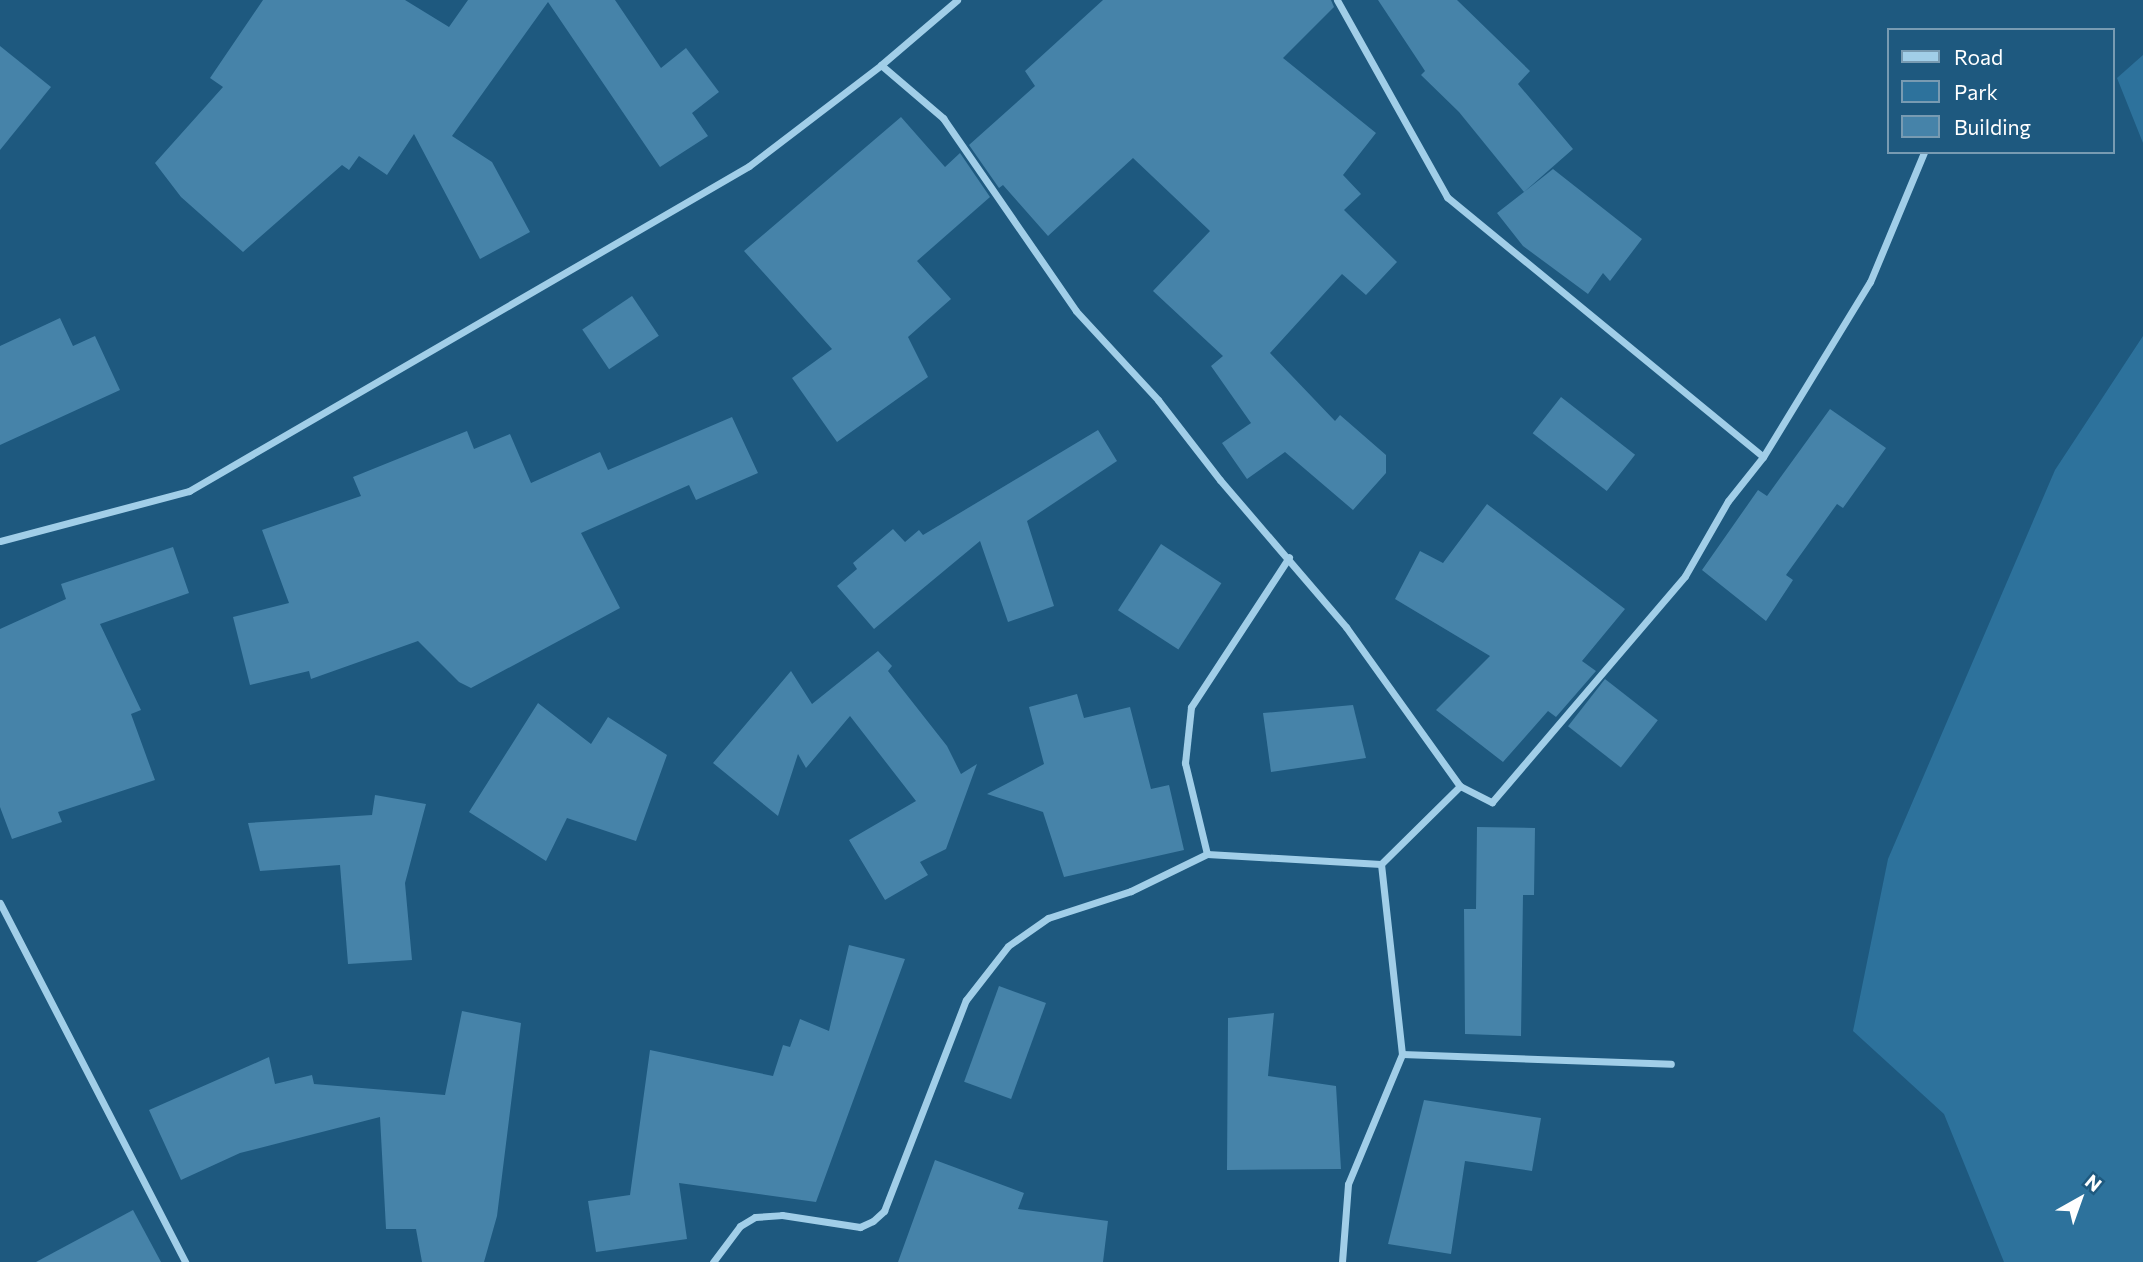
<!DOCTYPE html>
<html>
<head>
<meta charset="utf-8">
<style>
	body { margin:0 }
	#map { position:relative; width:2143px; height:1262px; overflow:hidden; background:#1e597f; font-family:Commissioner,sans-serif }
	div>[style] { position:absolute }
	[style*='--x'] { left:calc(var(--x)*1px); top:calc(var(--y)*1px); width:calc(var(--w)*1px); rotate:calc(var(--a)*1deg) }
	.green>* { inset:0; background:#2d729c }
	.building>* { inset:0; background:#4683a9; transform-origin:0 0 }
	.street>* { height:7px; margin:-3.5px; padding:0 3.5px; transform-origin:3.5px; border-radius:3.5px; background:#a1cee8 }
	span { translate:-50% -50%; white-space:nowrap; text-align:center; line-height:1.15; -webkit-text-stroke:5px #1e597f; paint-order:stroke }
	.legend { position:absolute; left:1887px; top:28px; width:228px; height:126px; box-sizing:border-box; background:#1e597f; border:2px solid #789bb2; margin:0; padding:9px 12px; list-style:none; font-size:21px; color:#fff }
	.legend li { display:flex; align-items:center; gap:14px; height:35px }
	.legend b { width:35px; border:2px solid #789bb2 }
	.north { position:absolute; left:2045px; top:1164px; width:70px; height:70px; -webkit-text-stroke:5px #1e597f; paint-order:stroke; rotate:40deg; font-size:19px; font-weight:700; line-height:28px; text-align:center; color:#fff }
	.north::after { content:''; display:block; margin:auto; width:24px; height:32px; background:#fff; clip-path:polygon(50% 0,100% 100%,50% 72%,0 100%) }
</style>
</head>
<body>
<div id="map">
	<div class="green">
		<div style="clip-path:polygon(2143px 55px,2143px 143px,2117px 78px)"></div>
		<div style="clip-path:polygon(2143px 336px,2143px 1262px,2004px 1262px,1944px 1114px,1853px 1031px,1888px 859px,2055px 470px)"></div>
	</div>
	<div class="building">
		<div style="clip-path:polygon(263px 0,405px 0,449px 27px,468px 0,615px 0,661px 68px,686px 48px,719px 92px,692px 113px,708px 136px,660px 167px,548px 2px,452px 136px,492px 162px,530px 232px,480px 259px,414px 134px,387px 175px,359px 156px,349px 170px,342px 165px,243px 252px,181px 197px,155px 163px,223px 87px,210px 78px)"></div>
		<div style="clip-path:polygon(1103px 0,1331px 0,1334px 7px,1283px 58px,1376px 133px,1343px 175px,1361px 194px,1344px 210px,1397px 262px,1366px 295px,1342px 274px,1270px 353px,1335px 421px,1340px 415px,1386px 455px,1386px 473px,1353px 510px,1285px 452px,1247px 479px,1222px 443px,1251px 423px,1211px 366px,1223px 356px,1153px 291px,1210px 231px,1133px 158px,1048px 236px,1003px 185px,999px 188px,969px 145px,1035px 86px,1025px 71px)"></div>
		<div style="clip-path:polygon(1378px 0,1457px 0,1530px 71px,1518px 84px,1573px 149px,1524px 192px,1553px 169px,1642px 239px,1610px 281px,1603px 273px,1588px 294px,1523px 246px,1497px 213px,1524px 192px,1459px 112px,1421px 75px,1425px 71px)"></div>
		<div style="clip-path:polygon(0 46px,51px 87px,0 150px)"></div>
		<div style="clip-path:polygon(901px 117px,945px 167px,960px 153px,990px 197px,917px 261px,951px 299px,908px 337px,928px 377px,837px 442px,792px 378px,832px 349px,744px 251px)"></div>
		<div style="left:632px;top:296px;width:48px;height:60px;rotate:56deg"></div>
		<div style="clip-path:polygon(60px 318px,73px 346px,95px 336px,120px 390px,0 445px,0 346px)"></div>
		<div style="left:1561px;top:397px;width:94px;height:46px;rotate:38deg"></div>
		<div style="clip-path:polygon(1830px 409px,1886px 448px,1843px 508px,1837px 504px,1786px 575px,1793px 580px,1766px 621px,1702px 570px,1758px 490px,1767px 496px)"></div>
		<div style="clip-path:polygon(732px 417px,758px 473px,696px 500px,689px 485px,581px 533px,620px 608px,471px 688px,459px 682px,418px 641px,311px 679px,309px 671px,250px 685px,233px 617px,289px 603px,262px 530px,361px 496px,353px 477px,467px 431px,474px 449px,510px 434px,531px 483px,600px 452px,608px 470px)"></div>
		<div style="clip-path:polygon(1098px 430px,1117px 461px,1027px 521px,1054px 606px,1008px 622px,980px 541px,874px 629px,837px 586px,857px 569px,853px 563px,893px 529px,905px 542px,919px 530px,923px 535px)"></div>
		<div style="clip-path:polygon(1487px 504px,1625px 609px,1582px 661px,1596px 671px,1556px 717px,1548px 711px,1503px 762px,1436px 710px,1490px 656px,1395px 599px,1420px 551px,1443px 563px)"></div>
		<div style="left:1161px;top:544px;width:72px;height:79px;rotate:33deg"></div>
		<div style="clip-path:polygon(173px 547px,189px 593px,100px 624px,141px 710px,131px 714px,155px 780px,58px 812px,62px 822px,12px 839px,0 807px,0 629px,66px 599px,61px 584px)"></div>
		<div style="clip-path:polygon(878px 651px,892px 666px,888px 671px,947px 746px,961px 774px,977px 764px,946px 849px,920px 862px,928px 875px,885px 900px,849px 840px,916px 801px,850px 716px,806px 768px,798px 754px,778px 816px,713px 763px,791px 671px,812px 704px)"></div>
		<div style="left:1605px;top:679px;width:67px;height:60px;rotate:38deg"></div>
		<div style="clip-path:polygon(1077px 694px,1084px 718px,1130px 707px,1151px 789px,1169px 785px,1184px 850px,1064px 877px,1043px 812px,987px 794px,1044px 764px,1029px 707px)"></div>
		<div style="clip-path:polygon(538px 703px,591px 744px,608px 717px,667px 755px,636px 841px,567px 818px,546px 861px,469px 812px)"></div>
		<div style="clip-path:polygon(1353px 705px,1366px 758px,1271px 772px,1263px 713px)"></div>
		<div style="clip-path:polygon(375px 795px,426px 804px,405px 883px,412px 960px,348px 964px,340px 865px,260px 871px,248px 823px,372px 815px)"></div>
		<div style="clip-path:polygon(1477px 827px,1535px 828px,1534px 895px,1523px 895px,1521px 1036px,1465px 1034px,1464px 909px,1476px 909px)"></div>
		<div style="clip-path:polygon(849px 945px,905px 959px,816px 1202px,679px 1183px,687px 1239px,596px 1252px,588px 1201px,630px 1195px,650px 1050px,773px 1076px,783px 1045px,790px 1047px,800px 1019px,829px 1031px)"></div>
		<div style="left:999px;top:986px;width:50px;height:102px;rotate:20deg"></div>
		<div style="clip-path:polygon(462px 1011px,521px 1023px,497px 1216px,484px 1262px,422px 1262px,416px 1229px,386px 1229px,380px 1117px,240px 1153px,181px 1180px,149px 1110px,269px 1057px,275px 1084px,312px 1075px,314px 1084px,445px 1095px)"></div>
		<div style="clip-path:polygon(1274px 1013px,1268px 1076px,1336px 1086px,1341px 1169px,1227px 1170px,1228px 1018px)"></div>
		<div style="clip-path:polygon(1424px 1100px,1541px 1118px,1532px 1171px,1465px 1161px,1451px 1254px,1388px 1244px)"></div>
		<div style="clip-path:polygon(935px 1160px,1024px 1193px,1018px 1209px,1108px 1221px,1103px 1262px,898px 1262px)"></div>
		<div style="clip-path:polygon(133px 1210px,161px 1262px,36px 1262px)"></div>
	</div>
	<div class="street">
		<div style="--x:1337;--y:0;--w:226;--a:60.8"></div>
		<div style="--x:1447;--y:197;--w:409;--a:39.4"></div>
		<div style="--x:881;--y:65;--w:82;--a:40.5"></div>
		<div style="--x:943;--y:118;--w:234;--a:55.4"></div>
		<div style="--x:1076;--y:311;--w:121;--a:47.3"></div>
		<div style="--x:1158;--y:400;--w:101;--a:52.2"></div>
		<div style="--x:1220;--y:480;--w:194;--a:49.4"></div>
		<div style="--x:1346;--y:627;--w:196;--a:54.4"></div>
		<div style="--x:1460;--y:786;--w:36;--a:27"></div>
		<div style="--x:1492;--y:802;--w:297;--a:-49.5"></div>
		<div style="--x:1685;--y:576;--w:86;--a:-60.2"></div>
		<div style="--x:1728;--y:501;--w:56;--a:-51.5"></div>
		<div style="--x:1763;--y:457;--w:205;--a:-58.6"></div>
		<div style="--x:1870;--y:282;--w:141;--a:-67.4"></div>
		<div style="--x:0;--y:541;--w:196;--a:-14.8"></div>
		<div style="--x:189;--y:491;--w:647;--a:-30.13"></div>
		<div style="--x:749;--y:166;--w:166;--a:-37.4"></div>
		<div style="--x:881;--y:65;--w:100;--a:-40.5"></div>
		<div style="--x:1207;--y:854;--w:174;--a:3.3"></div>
		<div style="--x:1381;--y:864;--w:111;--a:-44.6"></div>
		<div style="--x:1381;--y:864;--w:191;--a:83.7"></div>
		<div style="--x:0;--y:903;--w:404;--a:62.7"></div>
		<div style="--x:713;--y:1262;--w:45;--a:-53.1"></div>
		<div style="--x:740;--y:1226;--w:17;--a:-31"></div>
		<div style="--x:755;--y:1217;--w:27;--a:-4"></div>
		<div style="--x:782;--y:1215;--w:79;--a:8.7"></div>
		<div style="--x:860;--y:1227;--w:14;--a:-25"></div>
		<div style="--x:873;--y:1221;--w:15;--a:-42"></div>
		<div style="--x:884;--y:1211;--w:226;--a:-68.8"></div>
		<div style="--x:966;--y:1000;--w:68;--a:-52.1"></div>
		<div style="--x:1008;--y:946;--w:49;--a:-35"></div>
		<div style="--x:1048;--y:918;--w:87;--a:-18"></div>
		<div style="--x:1131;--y:891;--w:85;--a:-26"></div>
		<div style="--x:1207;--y:854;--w:94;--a:-103.6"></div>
		<div style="--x:1185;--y:763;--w:56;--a:-83.9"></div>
		<div style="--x:1191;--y:707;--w:179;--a:-56.8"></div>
		<div style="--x:1342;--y:1262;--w:78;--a:-85.6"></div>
		<div style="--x:1348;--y:1184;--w:141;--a:-67.4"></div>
		<div style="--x:1402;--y:1054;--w:269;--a:2.1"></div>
	</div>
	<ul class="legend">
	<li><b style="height:9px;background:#a1cee8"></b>Road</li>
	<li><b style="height:19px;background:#2d729c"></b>Park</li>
	<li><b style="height:19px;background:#4683a9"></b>Building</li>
	</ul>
	<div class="north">N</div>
</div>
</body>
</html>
